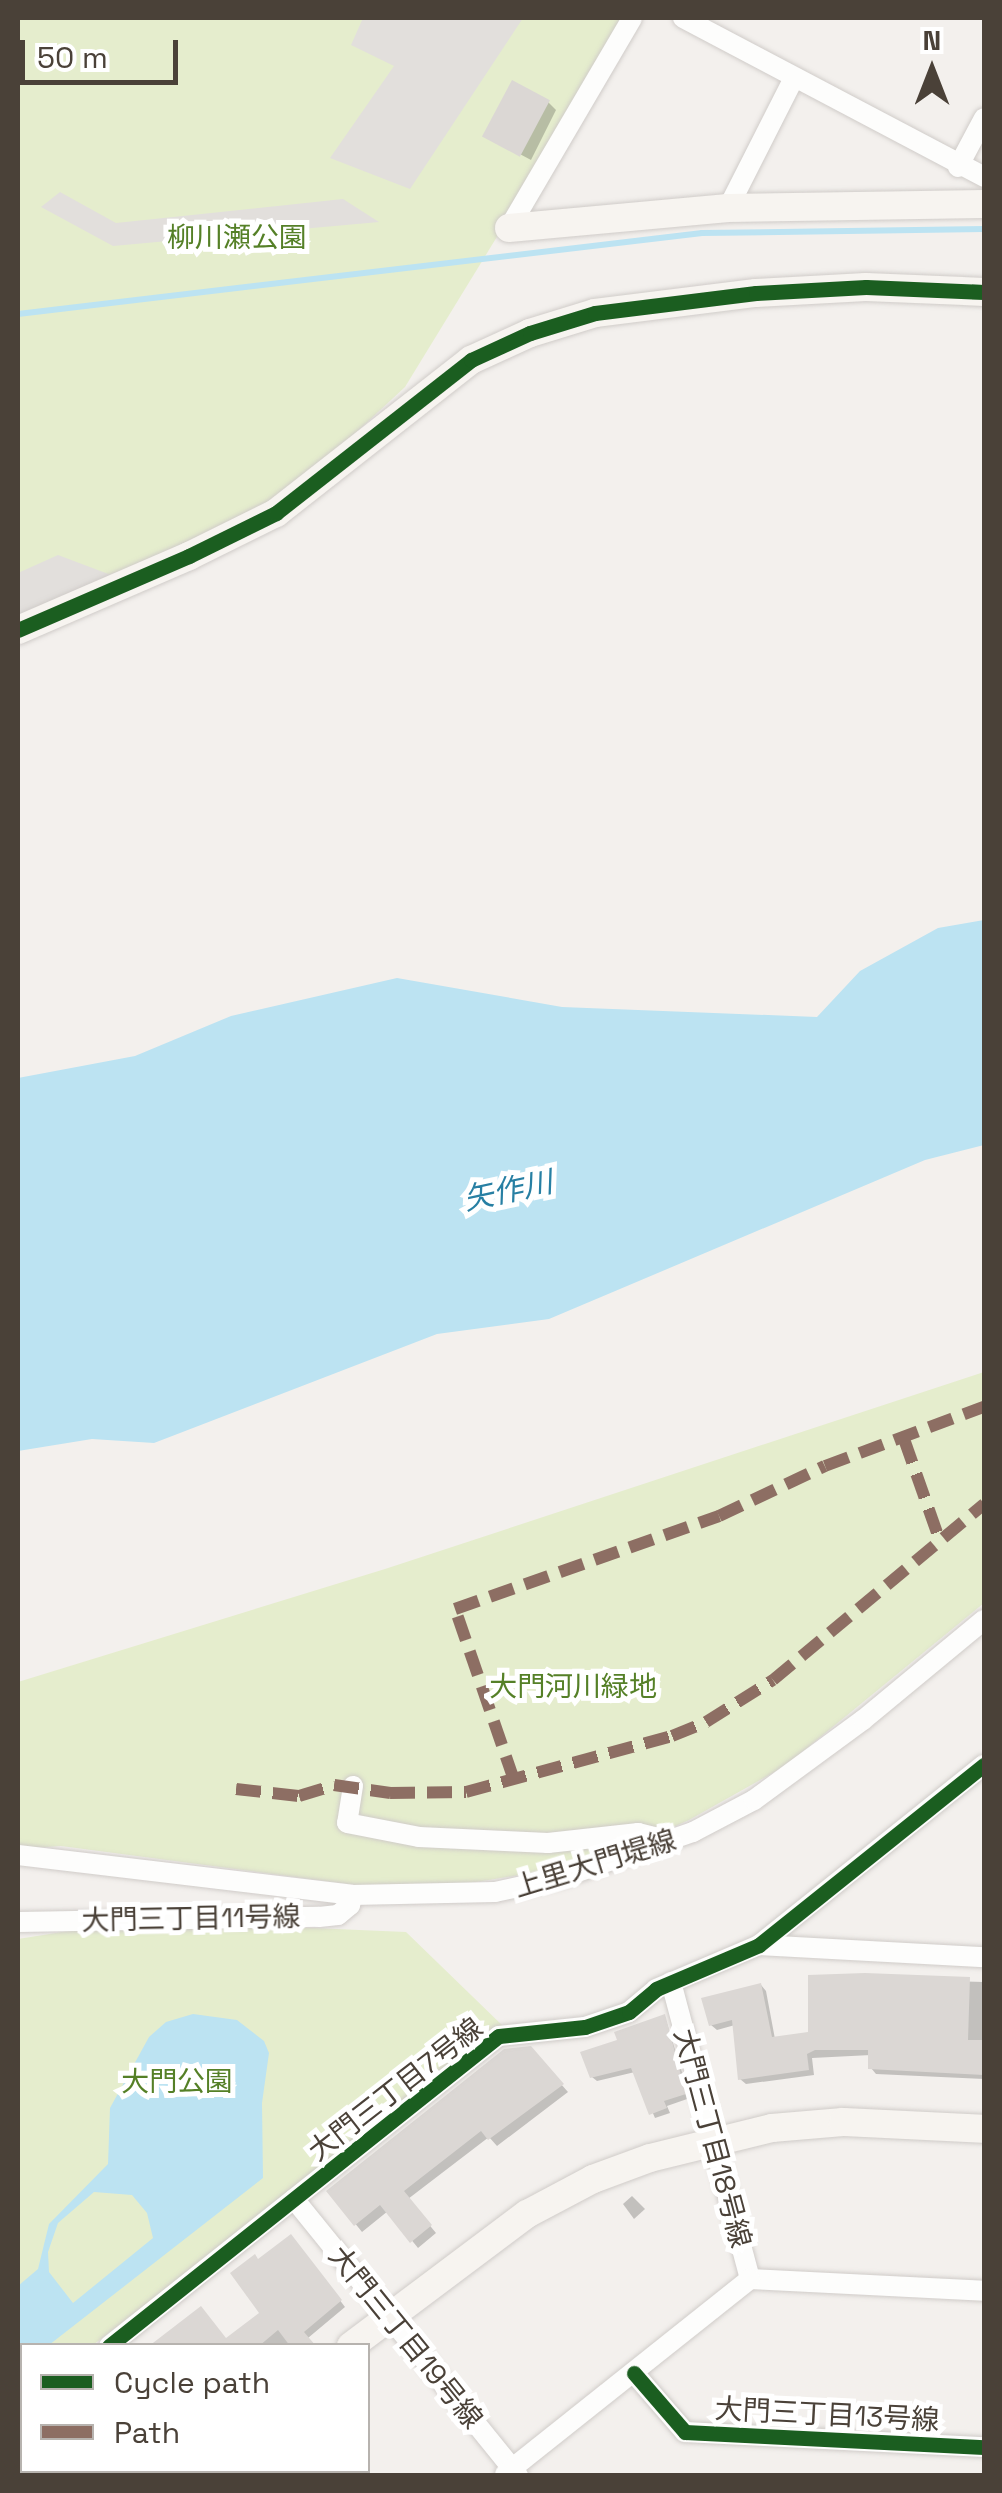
<!DOCTYPE html>
<html>
<head>
<meta charset="utf-8">
<style>
	body { margin:0 }
	#map { position:relative; width:1002px; height:2493px; overflow:hidden; background:#f3f0ed; font-family:"Space Grotesk","Noto Sans JP",sans-serif }
	div>[style] { position:absolute }
	[style*='--x'] { left:calc(var(--x)*1px); top:calc(var(--y)*1px); width:calc(var(--w)*1px); rotate:calc(var(--a)*1deg) }
	.green>* { inset:0; background:#e5edcd }
	.parking>* { inset:0; background:#e2dfdc }
	.water>* { inset:0; background:#bce3f2 }
	.shadow>* { inset:0; background:#0003 }
	.stream>* { height:6px; margin:-3px; padding:0 3px; transform-origin:3px; border-radius:3px; background:#bce3f2 }
	.building>* { inset:0; background:#dbd7d4; transform-origin:0 0 }
	.roads { filter:drop-shadow(0 0 2px #d0ccc9) drop-shadow(0 0 2px #d0ccc9) }
	.street>* { height:20px; margin:-10px; padding:0 10px; transform-origin:10px; border-radius:10px; background:#fdfdfc }
	.secondary>* { height:28px; margin:-14px; padding:0 14px; transform-origin:14px; border-radius:14px; background:#f7f4f0 }
	.quiet>* { height:12px; margin-top:-6px; transform-origin:0; background:repeating-linear-gradient(90deg,#8d6e63 0 25px,transparent 0 37px) }
	.cycleway>* { height:15px; margin:-7.5px; padding:0 7.5px; transform-origin:7.5px; border-radius:7.5px; background:#1b5e20 }
	span { translate:-50% -50%; white-space:nowrap; text-align:center; line-height:1.15; -webkit-text-stroke:10px #fff; paint-order:stroke }
	.park-label { font-size:28px; color:#558027 }
	.street-label { font-size:28px; color:#4a4138 }
	.water-label { font-size:30px; color:#277fa3; font-style:italic }
	.frame { position:absolute; inset:0; border:20px solid #4a4138; pointer-events:none }
	.legend { position:absolute; left:20px; top:2343px; width:350px; height:130px; box-sizing:border-box; background:#fff; border:2px solid #b7b3af; margin:0; padding:12px 18px; list-style:none; font-size:30px; color:#4a4138 }
	.legend li { display:flex; align-items:center; gap:20px; height:50px }
	.legend b { width:50px; border:2px solid #b7b3af }
	.north { position:absolute; left:882px; top:20px; width:100px; height:100px; -webkit-text-stroke:8px #fff; paint-order:stroke; rotate:0deg; font-size:28px; font-weight:700; line-height:40px; text-align:center; color:#4a4138 }
	.north::after { content:''; display:block; margin:auto; width:35px; height:45px; background:#4a4138; clip-path:polygon(50% 0,100% 100%,50% 72%,0 100%) }
	.scale { position:absolute; left:20px; top:40px; width:158px; height:45px; box-sizing:border-box; border:5px solid #4a4138; border-top:0; padding-left:12px; font-size:30px; line-height:35px; white-space:nowrap; color:#4a4138; -webkit-text-stroke:8px #fff; paint-order:stroke }
</style>
</head>
<body>
<div id="map">
	<div class="green">
		<div style="clip-path:polygon(18px 18px,631px 18px,405px 387px,263px 519px,18px 608px)"></div>
		<div style="clip-path:polygon(984px 1372px,984px 1603px,785px 1766px,689px 1820px,636px 1844px,551px 1870px,470px 1883px,363px 1886px,61px 1846px,18px 1849px,18px 1682px,385px 1569px)"></div>
		<div style="clip-path:polygon(222px 1924px,406px 1932px,504px 2027px,93px 2345px,22px 2346px,22px 2401px,18px 2405px,18px 1939px,87px 1928px)"></div>
	</div>
	<div class="parking">
		<div style="clip-path:polygon(363px 18px,523px 18px,410px 189px,330px 158px,394px 66px,351px 45px)"></div>
		<div style="clip-path:polygon(60px 192px,116px 223px,343px 199px,379px 222px,113px 246px,41px 207px)"></div>
		<div style="clip-path:polygon(58px 555px,119px 578px,18px 622px,18px 573px)"></div>
	</div>
	<div class="water">
		<div style="clip-path:polygon(984px 920px,984px 1145px,925px 1160px,549px 1319px,437px 1334px,154px 1443px,92px 1439px,18px 1451px,18px 1078px,135px 1056px,231px 1016px,397px 978px,562px 1007px,817px 1017px,860px 971px,938px 928px)"></div>
		<div style="clip-path:polygon(evenodd,193px 2014px,237px 2020px,264px 2041px,269px 2053px,262px 2103px,263px 2178px,49px 2345px,22px 2346px,22px 2367px,18px 2361px,18px 2286px,38px 2269px,49px 2224px,108px 2164px,110px 2108px,149px 2037px,166px 2022px,193px 2014px,94px 2192px,132px 2195px,147px 2213px,153px 2238px,73px 2303px,49px 2272px,48px 2252px,58px 2223px,94px 2192px)"></div>
	</div>
	<div class="shadow">
		<div style="clip-path:polygon(548px 102px,556px 110px,531px 160px,486px 136px)"></div>
		<div style="clip-path:polygon(810px 1977px,984px 1982px,984px 2079px,876px 2074px,871px 2068px,871px 2055px,812px 2058px,814px 2075px,746px 2084px,740px 2079px,735px 2025px,717px 2030px,711px 2025px,761px 1985px,766px 1991px,775px 2039px,810px 2034px)"></div>
		<div style="clip-path:polygon(665px 2017px,690px 2098px,667px 2106px,670px 2113px,655px 2118px,635px 2072px,597px 2081px,592px 2077px,620px 2042px)"></div>
		<div style="clip-path:polygon(537px 2057px,568px 2092px,497px 2146px,489px 2137px,408px 2199px,436px 2233px,418px 2248px,388px 2211px,362px 2232px,330px 2192px)"></div>
		<div style="clip-path:polygon(632px 2196px,645px 2209px,634px 2219px,623px 2204px)"></div>
		<div style="clip-path:polygon(296px 2242px,345px 2307px,308px 2338px,314px 2346px,153px 2346px,226px 2340px,263px 2314px,259px 2262px)"></div>
		<div style="clip-path:polygon(89px 2470px,140px 2470px,134px 2476px,94px 2476px)"></div>
	</div>
	<div class="stream">
		<div style="--x:18;--y:314;--w:689;--a:-6.75"></div>
		<div style="--x:702;--y:233;--w:282;--a:-0.8"></div>
	</div>
	<div class="building">
		<div style="left:512px;top:80px;width:43px;height:64px;rotate:28deg"></div>
		<div style="clip-path:polygon(865px 1973px,970px 1977px,968px 2040px,984px 2040px,984px 2075px,868px 2069px,868px 2050px,815px 2050px,807px 2054px,809px 2070px,738px 2080px,732px 2020px,709px 2026px,701px 1998px,761px 1983px,772px 2037px,808px 2032px,808px 1975px)"></div>
		<div style="clip-path:polygon(665px 2014px,686px 2094px,664px 2101px,667px 2108px,649px 2115px,631px 2068px,590px 2078px,580px 2052px,617px 2040px,614px 2032px)"></div>
		<div style="clip-path:polygon(531px 2046px,564px 2084px,488px 2140px,481px 2131px,404px 2191px,432px 2225px,410px 2243px,380px 2205px,354px 2226px,326px 2191px,504px 2049px)"></div>
		<div style="clip-path:polygon(291px 2234px,342px 2300px,304px 2332px,316px 2346px,290px 2346px,278px 2330px,259px 2346px,149px 2346px,201px 2306px,226px 2338px,259px 2313px,230px 2273px,255px 2254px,258px 2259px)"></div>
	</div>
	<div class="roads">
		<div class="street">
			<div style="--x:683;--y:18;--w:340;--a:27.8"></div>
			<div style="--x:958;--y:167;--w:55;--a:-62"></div>
			<div style="--x:728;--y:208;--w:146;--a:-63.1"></div>
			<div style="--x:509;--y:228;--w:243;--a:-59.6"></div>
			<div style="--x:353;--y:1786;--w:37;--a:99"></div>
			<div style="--x:347;--y:1823;--w:73;--a:11"></div>
			<div style="--x:419;--y:1837;--w:129;--a:2.7"></div>
			<div style="--x:548;--y:1843;--w:91;--a:-6.3"></div>
			<div style="--x:638;--y:1833;--w:33;--a:14"></div>
			<div style="--x:18;--y:1855;--w:336;--a:6.8"></div>
			<div style="--x:352;--y:1895;--w:143;--a:-1.2"></div>
			<div style="--x:495;--y:1892;--w:66;--a:-12.2"></div>
			<div style="--x:560;--y:1878;--w:141;--a:-19.1"></div>
			<div style="--x:693;--y:1832;--w:69;--a:-27.7"></div>
			<div style="--x:754;--y:1800;--w:135;--a:-36.3"></div>
			<div style="--x:863;--y:1720;--w:157;--a:-39.6"></div>
			<div style="--x:18;--y:1922;--w:301;--a:-1"></div>
			<div style="--x:319;--y:1917;--w:19;--a:-6"></div>
			<div style="--x:338;--y:1915;--w:16;--a:-40"></div>
			<div style="--x:350;--y:1905;--w:10;--a:-79"></div>
			<div style="--x:759;--y:1945;--w:225;--a:3.1"></div>
			<div style="--x:671;--y:1982;--w:307;--a:75.1"></div>
			<div style="--x:294;--y:2199;--w:356;--a:51"></div>
			<div style="--x:750;--y:2279;--w:234;--a:2.9"></div>
			<div style="--x:109;--y:2346;--w:498;--a:-38.5"></div>
			<div style="--x:499;--y:2036;--w:86;--a:-6"></div>
			<div style="--x:585;--y:2027;--w:46;--a:-18.8"></div>
			<div style="--x:629;--y:2012;--w:35;--a:-40"></div>
			<div style="--x:656;--y:1989;--w:112;--a:-23.1"></div>
			<div style="--x:759;--y:1945;--w:288;--a:-38.7"></div>
			<div style="--x:634;--y:2373;--w:78;--a:49.2"></div>
			<div style="--x:685;--y:2432;--w:299;--a:2.9"></div>
			<div style="--x:18;--y:2413;--w:4;--a:14"></div>
			<div style="--x:64;--y:2470;--w:7;--a:63"></div>
			<div style="--x:505;--y:2474;--w:313;--a:-38.5"></div>
		</div>
		<div class="secondary">
			<div style="--x:509;--y:228;--w:220;--a:-5.2"></div>
			<div style="--x:728;--y:208;--w:256;--a:-0.9"></div>
			<div style="--x:18;--y:630;--w:186;--a:-23.4"></div>
			<div style="--x:189;--y:556;--w:97;--a:-26.3"></div>
			<div style="--x:276;--y:513;--w:248;--a:-38.1"></div>
			<div style="--x:471;--y:360;--w:65;--a:-24.6"></div>
			<div style="--x:530;--y:333;--w:68;--a:-17.1"></div>
			<div style="--x:595;--y:313;--w:162;--a:-7.1"></div>
			<div style="--x:756;--y:293;--w:110;--a:-3.1"></div>
			<div style="--x:866;--y:287;--w:118;--a:2.4"></div>
			<div style="--x:351;--y:2346;--w:220;--a:-36.9"></div>
			<div style="--x:527;--y:2214;--w:75;--a:-27.9"></div>
			<div style="--x:593;--y:2179;--w:61;--a:-20.2"></div>
			<div style="--x:650;--y:2158;--w:126;--a:-13.8"></div>
			<div style="--x:772;--y:2128;--w:71;--a:-4.8"></div>
			<div style="--x:843;--y:2122;--w:141;--a:2.8"></div>
			<div style="--x:186;--y:2476;--w:9;--a:-41"></div>
		</div>
	</div>
	<div class="quiet">
		<div style="--x:904;--y:1439;--w:108;--a:70.6"></div>
		<div style="--x:514;--y:1780;--w:181;--a:-109"></div>
		<div style="--x:455;--y:1609;--w:280;--a:-19.4"></div>
		<div style="--x:719;--y:1516;--w:117;--a:-25.3"></div>
		<div style="--x:825;--y:1466;--w:170;--a:-20.4"></div>
		<div style="--x:236;--y:1789;--w:63;--a:6.3"></div>
		<div style="--x:299;--y:1796;--w:37;--a:-17"></div>
		<div style="--x:334;--y:1785;--w:57;--a:8.1"></div>
		<div style="--x:390;--y:1793;--w:76;--a:-0.8"></div>
		<div style="--x:466;--y:1792;--w:213;--a:-15.2"></div>
		<div style="--x:672;--y:1736;--w:37;--a:-22"></div>
		<div style="--x:706;--y:1722;--w:79;--a:-32.1"></div>
		<div style="--x:773;--y:1680;--w:275;--a:-39.8"></div>
	</div>
	<div class="cycleway">
		<div style="--x:18;--y:630;--w:186;--a:-23.4"></div>
		<div style="--x:189;--y:556;--w:97;--a:-26.3"></div>
		<div style="--x:276;--y:513;--w:248;--a:-38.1"></div>
		<div style="--x:471;--y:360;--w:65;--a:-24.6"></div>
		<div style="--x:530;--y:333;--w:68;--a:-17.1"></div>
		<div style="--x:595;--y:313;--w:162;--a:-7.1"></div>
		<div style="--x:756;--y:293;--w:110;--a:-3.1"></div>
		<div style="--x:866;--y:287;--w:118;--a:2.4"></div>
		<div style="--x:109;--y:2346;--w:498;--a:-38.5"></div>
		<div style="--x:499;--y:2036;--w:86;--a:-6"></div>
		<div style="--x:585;--y:2027;--w:46;--a:-18.8"></div>
		<div style="--x:629;--y:2012;--w:35;--a:-40"></div>
		<div style="--x:656;--y:1989;--w:112;--a:-23.1"></div>
		<div style="--x:759;--y:1945;--w:288;--a:-38.7"></div>
		<div style="--x:634;--y:2373;--w:78;--a:49.2"></div>
		<div style="--x:685;--y:2432;--w:299;--a:2.9"></div>
	</div>
	<div class="park-label">
		<span style="left:237px;top:237px">柳川瀬公園</span>
		<span style="left:573px;top:1686px">大門河川緑地</span>
		<span style="left:177px;top:2081px">大門公園</span>
	</div>
	<div class="street-label">
		<span style="left:595px;top:1863px;rotate:-17deg">上里大門堤線</span>
		<span style="left:191px;top:1918px;rotate:-1deg">大門三丁目11号線</span>
		<span style="left:395px;top:2089px;rotate:-38deg">大門三丁目7号線</span>
		<span style="left:713px;top:2138px;rotate:75deg">大門三丁目18号線</span>
		<span style="left:406px;top:2337px;rotate:51deg">大門三丁目19号線</span>
		<span style="left:827px;top:2414px;rotate:3deg">大門三丁目13号線</span>
	</div>
	<div class="water-label">
		<span style="left:508px;top:1191px;rotate:-12deg">矢作川</span>
	</div>
	<div class="frame"></div>
	<ul class="legend">
	<li><b style="height:12px;background:#1b5e20"></b>Cycle path</li>
	<li><b style="height:12px;background:#8d6e63"></b>Path</li>
	</ul>
	<div class="north">N</div>
	<div class="scale">50 m</div>
</div>
</body>
</html>
